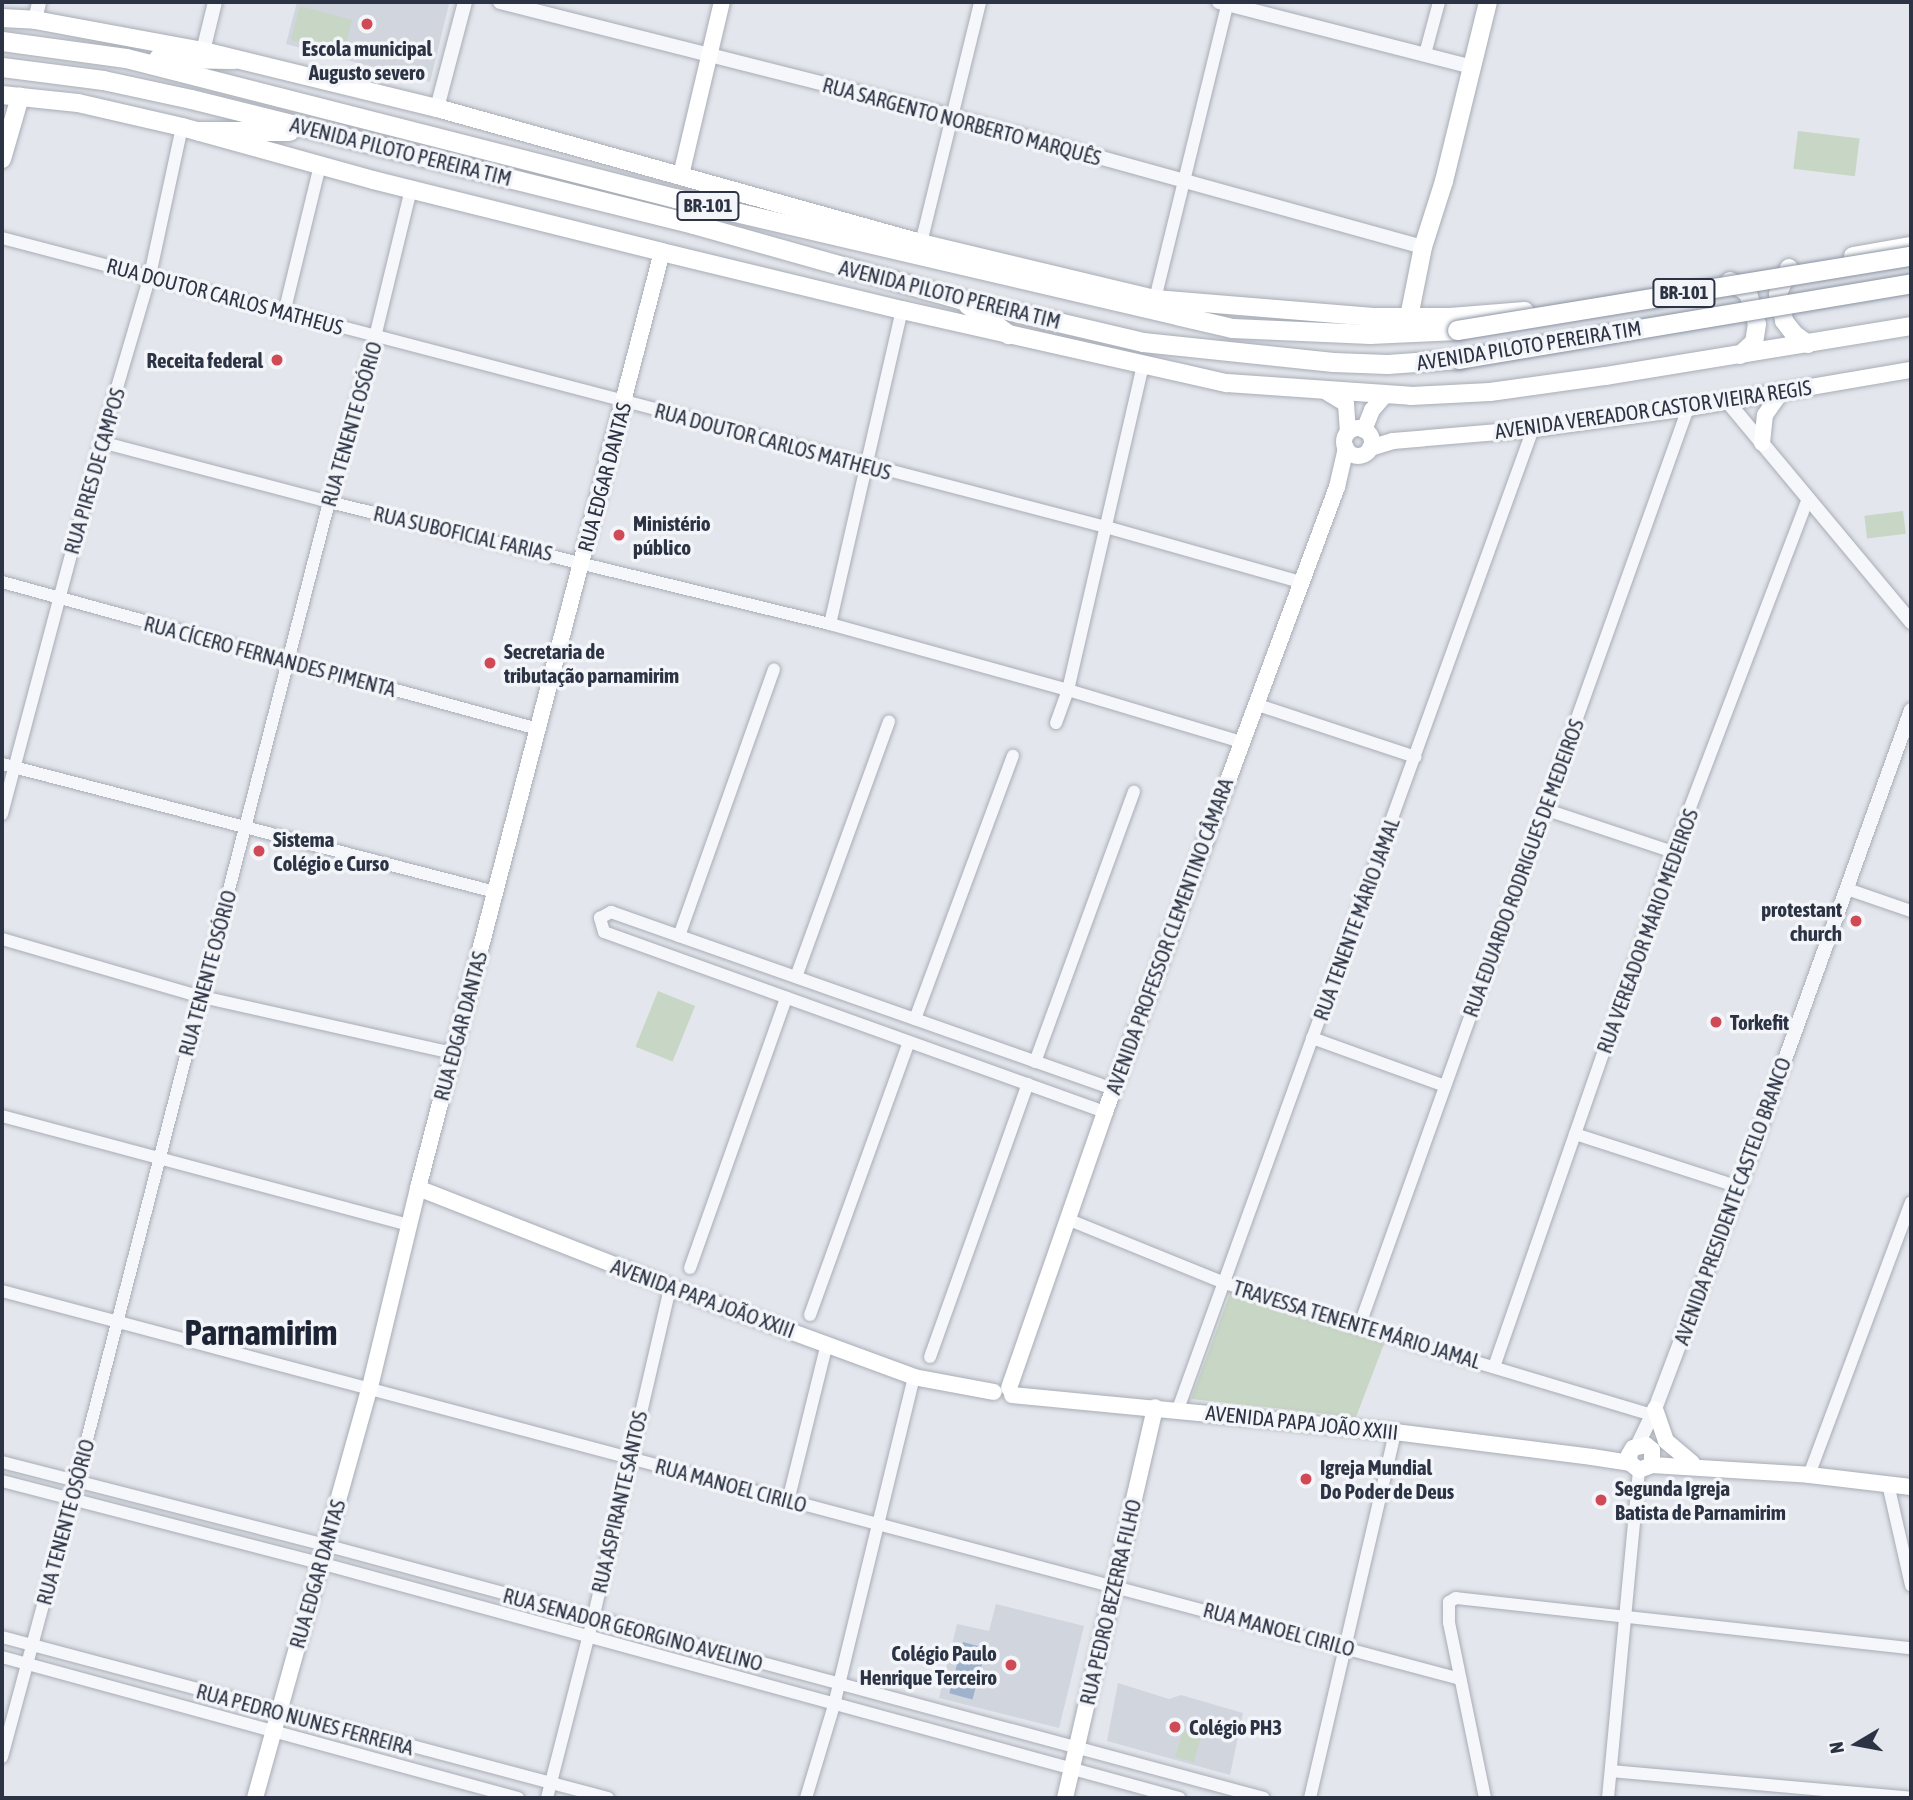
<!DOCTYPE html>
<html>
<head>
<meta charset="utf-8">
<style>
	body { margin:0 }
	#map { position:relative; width:1913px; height:1800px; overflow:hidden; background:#e3e6ec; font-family:"Asap Condensed",sans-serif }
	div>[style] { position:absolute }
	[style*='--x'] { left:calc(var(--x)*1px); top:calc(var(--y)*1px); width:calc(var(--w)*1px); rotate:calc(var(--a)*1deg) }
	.built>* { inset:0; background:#d1d5de }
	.green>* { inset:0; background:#c8d6c5; transform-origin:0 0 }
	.water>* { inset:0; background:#9fb2cc; transform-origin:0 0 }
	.roads { filter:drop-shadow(0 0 2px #a8adb6) drop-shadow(0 0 2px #a8adb6) }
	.minor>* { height:12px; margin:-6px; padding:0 6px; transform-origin:6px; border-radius:6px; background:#f6f7fa }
	.tertiary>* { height:14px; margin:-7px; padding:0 7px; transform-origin:7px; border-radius:7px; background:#f6f7fa }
	.secondary>* { height:16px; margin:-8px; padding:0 8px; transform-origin:8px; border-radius:8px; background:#fff }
	.secondary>.ring { margin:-8px; padding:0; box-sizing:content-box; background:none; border:16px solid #fff; border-radius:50% }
	.primary>* { height:18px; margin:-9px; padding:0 9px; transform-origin:9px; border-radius:9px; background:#fff }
	.trunk>* { height:19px; margin:-9.5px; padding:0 9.5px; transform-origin:9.5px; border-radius:9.5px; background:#fff }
	.bridges { filter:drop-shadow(0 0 2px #8b93a3) drop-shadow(0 0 2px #8b93a3) }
	.trunk-bridge>* { height:19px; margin:-9.5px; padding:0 9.5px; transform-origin:9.5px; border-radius:9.5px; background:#fff }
	.dots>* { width:19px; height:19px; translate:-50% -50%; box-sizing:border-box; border:4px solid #f3f5f9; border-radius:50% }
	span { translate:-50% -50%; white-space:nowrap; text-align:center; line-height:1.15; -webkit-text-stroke:7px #f3f5f9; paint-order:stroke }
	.shield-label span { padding:2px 5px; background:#f3f5f9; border:2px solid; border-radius:5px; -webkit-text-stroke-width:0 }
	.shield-label { font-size:19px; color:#2b3344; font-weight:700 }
	.poi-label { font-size:21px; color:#2b3344; font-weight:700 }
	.right { translate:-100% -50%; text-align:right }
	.left { translate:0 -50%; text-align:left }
	.street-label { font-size:21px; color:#2b3344 }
	.town-label { font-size:35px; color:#1d2435; font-weight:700 }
	.frame { position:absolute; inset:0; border:4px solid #2b3344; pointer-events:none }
	.north { position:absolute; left:1822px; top:1709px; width:70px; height:70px; -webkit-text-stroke:5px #f3f5f9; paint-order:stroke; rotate:260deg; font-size:19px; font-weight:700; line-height:28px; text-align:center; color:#2b3344 }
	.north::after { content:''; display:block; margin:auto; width:24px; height:32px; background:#2b3344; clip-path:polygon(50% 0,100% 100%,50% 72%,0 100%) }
</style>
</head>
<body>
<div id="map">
	<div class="built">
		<div style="clip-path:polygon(297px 2px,449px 4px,430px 82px,286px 44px)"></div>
		<div style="clip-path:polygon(996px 1604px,1084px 1626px,1059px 1728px,939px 1698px,957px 1624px,989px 1631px)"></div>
		<div style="clip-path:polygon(1118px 1683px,1169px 1699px,1181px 1695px,1243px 1713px,1230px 1775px,1107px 1741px)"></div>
	</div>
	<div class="green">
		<div style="left:300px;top:6px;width:54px;height:35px;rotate:15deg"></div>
		<div style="left:1798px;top:131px;width:62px;height:38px;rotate:7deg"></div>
		<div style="left:1903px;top:511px;width:23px;height:39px;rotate:83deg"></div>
		<div style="left:658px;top:991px;width:40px;height:60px;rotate:22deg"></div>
		<div style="clip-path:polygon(1231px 1291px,1384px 1344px,1356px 1417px,1191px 1399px)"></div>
		<div style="left:1183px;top:1730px;width:19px;height:28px;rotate:16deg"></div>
	</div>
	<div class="water">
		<div style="left:963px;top:1642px;width:24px;height:53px;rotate:15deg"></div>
	</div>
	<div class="roads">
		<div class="minor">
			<div style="--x:1425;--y:54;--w:54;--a:-74.9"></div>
			<div style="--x:2;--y:238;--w:1141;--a:14.67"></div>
			<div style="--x:1106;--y:527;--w:202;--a:15.8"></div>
			<div style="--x:921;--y:243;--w:248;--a:-76.2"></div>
			<div style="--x:1155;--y:299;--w:306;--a:-76.2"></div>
			<div style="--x:284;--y:313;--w:152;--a:-76.3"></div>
			<div style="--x:101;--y:442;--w:236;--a:14.7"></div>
			<div style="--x:329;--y:502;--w:516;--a:13.69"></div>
			<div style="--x:830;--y:624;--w:247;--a:15.5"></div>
			<div style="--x:1068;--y:690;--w:181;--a:16.7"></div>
			<div style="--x:2;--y:582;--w:556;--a:15.34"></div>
			<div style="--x:830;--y:624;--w:322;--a:-77.1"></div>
			<div style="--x:1255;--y:704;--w:169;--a:18.3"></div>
			<div style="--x:1056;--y:723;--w:35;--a:-70"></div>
			<div style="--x:1068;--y:690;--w:334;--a:-77"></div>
			<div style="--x:2;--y:764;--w:509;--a:14.55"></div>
			<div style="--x:1544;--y:809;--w:136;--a:18.4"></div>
			<div style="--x:2;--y:814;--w:385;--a:-75.1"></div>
			<div style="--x:101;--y:442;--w:174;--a:-73.6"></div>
			<div style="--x:150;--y:275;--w:151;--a:-77.8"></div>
			<div style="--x:1847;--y:889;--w:68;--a:19"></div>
			<div style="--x:679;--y:936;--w:283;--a:-70.4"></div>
			<div style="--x:2;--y:939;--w:208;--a:16.2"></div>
			<div style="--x:202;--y:997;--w:257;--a:12.6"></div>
			<div style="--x:796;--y:977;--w:272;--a:-70"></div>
			<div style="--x:915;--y:1019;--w:281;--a:-69.6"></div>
			<div style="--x:1312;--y:1038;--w:141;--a:19.8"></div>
			<div style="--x:1035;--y:1062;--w:288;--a:-69.9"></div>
			<div style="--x:1105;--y:1112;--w:532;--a:-160.24"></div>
			<div style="--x:604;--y:932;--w:15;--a:-106"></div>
			<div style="--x:600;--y:918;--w:13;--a:-29"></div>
			<div style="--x:611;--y:912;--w:532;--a:19.42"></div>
			<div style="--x:2;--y:1116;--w:421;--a:15"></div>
			<div style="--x:1575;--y:1134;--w:172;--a:17.9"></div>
			<div style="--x:1067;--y:1219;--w:167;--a:22.1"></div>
			<div style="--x:1222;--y:1282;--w:144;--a:18.2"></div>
			<div style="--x:1359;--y:1327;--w:306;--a:16.7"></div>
			<div style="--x:690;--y:1268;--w:287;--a:-70.4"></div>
			<div style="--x:2;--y:1291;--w:1509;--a:14.9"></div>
			<div style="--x:810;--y:1315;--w:290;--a:-70.1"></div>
			<div style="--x:1359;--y:1327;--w:976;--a:-70.3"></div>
			<div style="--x:930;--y:1357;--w:290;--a:-70.3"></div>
			<div style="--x:1494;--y:1367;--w:545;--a:-70.83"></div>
			<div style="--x:1673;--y:852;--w:379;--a:-69.1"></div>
			<div style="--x:1178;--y:1409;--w:1042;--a:-70.09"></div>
			<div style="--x:2;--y:1462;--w:333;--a:14.4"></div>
			<div style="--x:325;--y:1545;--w:972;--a:15.08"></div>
			<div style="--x:1809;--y:1475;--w:291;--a:-69.5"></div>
			<div style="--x:2;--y:1481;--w:328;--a:14.5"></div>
			<div style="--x:320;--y:1563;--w:891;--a:15.3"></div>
			<div style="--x:1888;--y:1484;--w:104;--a:77.2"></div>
			<div style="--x:788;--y:1501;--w:163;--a:-76.1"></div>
			<div style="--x:2;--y:1637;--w:627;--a:14.88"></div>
			<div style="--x:2;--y:1657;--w:535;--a:15.28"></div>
			<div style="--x:2;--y:1757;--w:285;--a:-74.9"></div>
			<div style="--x:76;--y:1482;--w:1012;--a:-75.52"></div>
			<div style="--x:329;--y:502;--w:171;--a:-74.4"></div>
			<div style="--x:375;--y:337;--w:152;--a:-76.3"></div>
			<div style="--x:1611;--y:1771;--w:301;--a:5.1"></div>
			<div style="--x:547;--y:1798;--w:185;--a:-75.6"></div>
			<div style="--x:593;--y:1619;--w:341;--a:-76.9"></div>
			<div style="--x:806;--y:1798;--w:97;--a:-73.2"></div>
			<div style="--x:834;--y:1705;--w:338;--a:-76.3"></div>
			<div style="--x:1310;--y:1798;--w:376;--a:-76.9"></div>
			<div style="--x:1485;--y:1798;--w:179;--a:-101.6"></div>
			<div style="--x:1449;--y:1623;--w:21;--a:-90"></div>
			<div style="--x:1449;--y:1602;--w:8;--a:-30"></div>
			<div style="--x:1456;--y:1598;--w:458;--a:6.3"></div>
			<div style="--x:1608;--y:1798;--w:329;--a:-84.6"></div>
		</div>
		<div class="tertiary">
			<div style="--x:500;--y:2;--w:468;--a:14.2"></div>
			<div style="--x:954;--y:117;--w:487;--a:15.5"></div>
			<div style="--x:1219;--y:2;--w:262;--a:14.4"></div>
			<div style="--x:35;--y:20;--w:18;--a:-77"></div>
			<div style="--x:203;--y:51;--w:50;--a:-76.2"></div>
			<div style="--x:437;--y:108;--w:110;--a:-75.2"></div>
			<div style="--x:1727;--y:401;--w:288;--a:50.2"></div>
			<div style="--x:1637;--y:1446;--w:41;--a:-64.1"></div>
			<div style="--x:1655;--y:1409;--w:237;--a:-69.3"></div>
			<div style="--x:1739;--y:1187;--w:507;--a:-70.17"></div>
		</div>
		<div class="secondary">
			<div style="--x:681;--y:175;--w:178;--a:-76.7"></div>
			<div style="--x:1323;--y:390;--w:27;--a:31"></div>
			<div style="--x:1346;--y:404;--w:28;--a:86"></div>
			<div class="ring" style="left:1344px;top:428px;width:12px;height:12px"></div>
			<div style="--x:1364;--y:430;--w:22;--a:-68"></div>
			<div style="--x:1372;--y:410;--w:21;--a:-49"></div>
			<div style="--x:1762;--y:443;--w:28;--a:-84"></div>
			<div style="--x:1765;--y:415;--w:28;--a:-55"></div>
			<div style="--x:1370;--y:448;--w:24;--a:-17"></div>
			<div style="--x:1393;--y:441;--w:141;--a:-4.9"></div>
			<div style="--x:1533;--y:429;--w:156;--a:-7.7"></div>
			<div style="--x:1688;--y:408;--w:226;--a:-9.7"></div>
			<div style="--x:418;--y:1188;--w:271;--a:21.4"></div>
			<div style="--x:670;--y:1287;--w:260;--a:20.2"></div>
			<div style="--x:914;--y:1377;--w:81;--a:10.6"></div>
			<div style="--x:1009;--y:1388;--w:292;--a:-70.8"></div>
			<div style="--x:1105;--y:1112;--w:667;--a:-69.64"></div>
			<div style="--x:1337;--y:487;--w:40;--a:-77"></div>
			<div style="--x:1012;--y:1395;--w:385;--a:5.5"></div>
			<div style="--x:1395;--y:1432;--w:199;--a:7.2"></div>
			<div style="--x:1592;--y:1457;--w:38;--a:9"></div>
			<div style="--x:1630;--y:1463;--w:11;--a:38"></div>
			<div style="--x:1639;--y:1470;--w:14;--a:-21"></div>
			<div style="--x:1652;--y:1465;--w:15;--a:-90"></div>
			<div style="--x:1652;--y:1450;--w:8;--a:-140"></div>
			<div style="--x:1646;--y:1445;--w:13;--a:167"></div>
			<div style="--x:1633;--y:1448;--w:8;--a:120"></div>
			<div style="--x:1629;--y:1455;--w:8;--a:83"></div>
			<div style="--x:1655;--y:1409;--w:34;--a:71"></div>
			<div style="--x:1666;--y:1441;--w:34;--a:40"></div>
			<div style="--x:1652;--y:1465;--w:157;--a:3.6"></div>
			<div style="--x:1809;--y:1475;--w:103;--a:6.7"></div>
			<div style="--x:255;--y:1798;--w:423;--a:-74.4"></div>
			<div style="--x:369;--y:1391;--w:209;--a:-76.4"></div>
			<div style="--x:418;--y:1188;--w:967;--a:-75.39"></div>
			<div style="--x:1065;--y:1798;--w:401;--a:-77"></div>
		</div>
		<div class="primary">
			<div style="--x:2;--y:18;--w:33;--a:3"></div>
			<div style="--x:35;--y:20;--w:171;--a:10.5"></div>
			<div style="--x:203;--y:51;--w:241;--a:13.7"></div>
			<div style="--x:437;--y:108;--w:502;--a:15.59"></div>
			<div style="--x:921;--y:243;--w:241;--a:13.5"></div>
			<div style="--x:1155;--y:299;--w:219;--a:4.7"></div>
			<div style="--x:1373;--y:317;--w:77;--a:0"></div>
			<div style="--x:1450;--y:317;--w:75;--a:-4.6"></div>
			<div style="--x:2;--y:95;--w:76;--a:6"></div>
			<div style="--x:78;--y:103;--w:107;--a:13"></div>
			<div style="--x:182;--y:127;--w:198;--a:15.5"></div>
			<div style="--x:373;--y:180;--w:298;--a:14"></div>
			<div style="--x:662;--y:252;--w:247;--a:13.6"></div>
			<div style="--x:902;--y:310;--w:333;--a:12.7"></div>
			<div style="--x:1227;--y:383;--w:184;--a:4"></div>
			<div style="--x:1411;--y:396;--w:79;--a:-2.9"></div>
			<div style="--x:1490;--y:392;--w:117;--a:-7.9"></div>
			<div style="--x:1606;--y:376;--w:309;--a:-9.3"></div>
			<div style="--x:2;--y:159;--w:65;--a:-73.8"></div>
			<div style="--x:1853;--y:256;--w:59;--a:-9.8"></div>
			<div style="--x:1789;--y:268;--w:28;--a:113"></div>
			<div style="--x:1778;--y:294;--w:28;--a:77"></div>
			<div style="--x:1784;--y:321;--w:16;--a:52"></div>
			<div style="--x:1794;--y:334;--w:17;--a:36"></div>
			<div style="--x:1730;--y:281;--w:22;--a:34"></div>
			<div style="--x:1748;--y:293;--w:32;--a:74"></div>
			<div style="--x:1757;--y:324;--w:18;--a:99"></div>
			<div style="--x:1754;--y:342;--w:19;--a:137"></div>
			<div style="--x:1409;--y:317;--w:71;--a:-78.7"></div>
			<div style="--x:1423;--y:247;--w:69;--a:-72.3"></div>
			<div style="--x:1444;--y:181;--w:184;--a:-76.2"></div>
		</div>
		<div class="trunk">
			<div style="--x:2;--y:41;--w:125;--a:7.8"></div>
			<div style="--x:126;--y:58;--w:567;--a:14.31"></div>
			<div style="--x:675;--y:198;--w:572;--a:13.14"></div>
			<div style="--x:1232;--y:328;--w:138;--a:2.5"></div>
			<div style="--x:1370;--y:334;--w:87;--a:-2.6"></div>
			<div style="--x:158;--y:58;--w:76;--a:0.8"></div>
			<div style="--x:2;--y:67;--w:102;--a:7.3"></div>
			<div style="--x:103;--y:80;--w:90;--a:12.2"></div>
			<div style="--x:191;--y:99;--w:517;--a:13.98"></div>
			<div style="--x:693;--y:224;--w:277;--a:15.7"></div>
			<div style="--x:960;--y:299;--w:188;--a:13.2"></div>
			<div style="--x:1143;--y:342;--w:191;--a:6"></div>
			<div style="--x:1333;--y:362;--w:54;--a:2.1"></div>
			<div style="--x:1387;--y:364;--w:72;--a:-4"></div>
			<div style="--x:199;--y:131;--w:90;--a:0"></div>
			<div style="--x:967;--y:304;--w:51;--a:36.2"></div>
		</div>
	</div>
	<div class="bridges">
		<div class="trunk-bridge">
			<div style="--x:1457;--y:330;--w:460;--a:-9.3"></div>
			<div style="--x:1459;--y:359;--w:458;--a:-9.5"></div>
		</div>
	</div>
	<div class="dots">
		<div style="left:367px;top:24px;background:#d04957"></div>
		<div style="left:277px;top:360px;background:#d04957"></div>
		<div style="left:619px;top:535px;background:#d04957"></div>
		<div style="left:490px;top:663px;background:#d04957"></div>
		<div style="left:259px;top:851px;background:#d04957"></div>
		<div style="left:1856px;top:921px;background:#d04957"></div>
		<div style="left:1716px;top:1022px;background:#d04957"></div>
		<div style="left:1306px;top:1479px;background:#d04957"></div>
		<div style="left:1601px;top:1500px;background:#d04957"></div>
		<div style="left:1011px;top:1665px;background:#d04957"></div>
		<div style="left:1175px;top:1727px;background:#d04957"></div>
	</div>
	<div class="shield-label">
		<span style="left:708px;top:206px">BR-101</span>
		<span style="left:1684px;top:293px">BR-101</span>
	</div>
	<div class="poi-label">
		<span style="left:367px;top:60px">Escola municipal<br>Augusto severo</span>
		<span class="right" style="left:263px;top:360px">Receita federal</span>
		<span class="left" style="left:633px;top:535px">Ministério<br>público</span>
		<span class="left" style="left:504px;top:663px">Secretaria de<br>tributação parnamirim</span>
		<span class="left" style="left:273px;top:851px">Sistema<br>Colégio e Curso</span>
		<span class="right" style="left:1842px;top:921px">protestant<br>church</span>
		<span class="left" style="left:1730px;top:1022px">Torkefit</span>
		<span class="left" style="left:1320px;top:1479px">Igreja Mundial<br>Do Poder de Deus</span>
		<span class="left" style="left:1615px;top:1500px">Segunda Igreja<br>Batista de Parnamirim</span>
		<span class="right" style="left:997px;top:1665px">Colégio Paulo<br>Henrique Terceiro</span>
		<span class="left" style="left:1189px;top:1727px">Colégio PH3</span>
	</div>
	<div class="street-label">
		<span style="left:962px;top:121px;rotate:15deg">RUA SARGENTO NORBERTO MARQUÊS</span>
		<span style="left:401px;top:151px;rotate:14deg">AVENIDA PILOTO PEREIRA TIM</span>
		<span style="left:950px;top:294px;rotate:14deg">AVENIDA PILOTO PEREIRA TIM</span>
		<span style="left:225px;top:296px;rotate:15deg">RUA DOUTOR CARLOS MATHEUS</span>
		<span style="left:1529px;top:345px;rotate:-9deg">AVENIDA PILOTO PEREIRA TIM</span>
		<span style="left:1653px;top:409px;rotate:-8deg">AVENIDA VEREADOR CASTOR VIEIRA REGIS</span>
		<span style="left:351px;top:424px;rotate:-74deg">RUA TENENTE OSÓRIO</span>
		<span style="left:773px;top:441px;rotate:15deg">RUA DOUTOR CARLOS MATHEUS</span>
		<span style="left:94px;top:471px;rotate:-74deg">RUA PIRES DE CAMPOS</span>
		<span style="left:604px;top:477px;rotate:-75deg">RUA EDGAR DANTAS</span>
		<span style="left:463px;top:533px;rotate:13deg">RUA SUBOFICIAL FARIAS</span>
		<span style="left:270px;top:656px;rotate:15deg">RUA CÍCERO FERNANDES PIMENTA</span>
		<span style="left:1523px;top:868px;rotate:-70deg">RUA EDUARDO RODRIGUES DE MEDEIROS</span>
		<span style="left:1356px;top:919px;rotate:-70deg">RUA TENENTE MÁRIO JAMAL</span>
		<span style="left:1647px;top:931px;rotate:-70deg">RUA VEREADOR MÁRIO MEDEIROS</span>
		<span style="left:1169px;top:936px;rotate:-70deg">AVENIDA PROFESSOR CLEMENTINO CÂMARA</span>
		<span style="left:207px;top:973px;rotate:-75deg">RUA TENENTE OSÓRIO</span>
		<span style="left:460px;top:1026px;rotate:-75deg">RUA EDGAR DANTAS</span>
		<span style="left:1732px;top:1201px;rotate:-70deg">AVENIDA PRESIDENTE CASTELO BRANCO</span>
		<span style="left:703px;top:1298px;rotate:20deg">AVENIDA PAPA JOÃO XXIII</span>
		<span style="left:1357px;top:1324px;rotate:17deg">TRAVESSA TENENTE MÁRIO JAMAL</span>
		<span style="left:1302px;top:1422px;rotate:6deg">AVENIDA PAPA JOÃO XXIII</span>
		<span style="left:731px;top:1485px;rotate:15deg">RUA MANOEL CIRILO</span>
		<span style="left:619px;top:1502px;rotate:-77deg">RUA ASPIRANTE SANTOS</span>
		<span style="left:65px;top:1522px;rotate:-75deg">RUA TENENTE OSÓRIO</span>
		<span style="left:317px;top:1574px;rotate:-74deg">RUA EDGAR DANTAS</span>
		<span style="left:1110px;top:1602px;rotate:-77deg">RUA PEDRO BEZERRA FILHO</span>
		<span style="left:633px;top:1629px;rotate:15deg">RUA SENADOR GEORGINO AVELINO</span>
		<span style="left:1279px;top:1629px;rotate:15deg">RUA MANOEL CIRILO</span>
		<span style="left:305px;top:1719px;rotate:15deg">RUA PEDRO NUNES FERREIRA</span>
	</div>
	<div class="town-label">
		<span style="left:261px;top:1332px">Parnamirim</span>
	</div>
	<div class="frame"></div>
	<div class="north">N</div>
</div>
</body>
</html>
